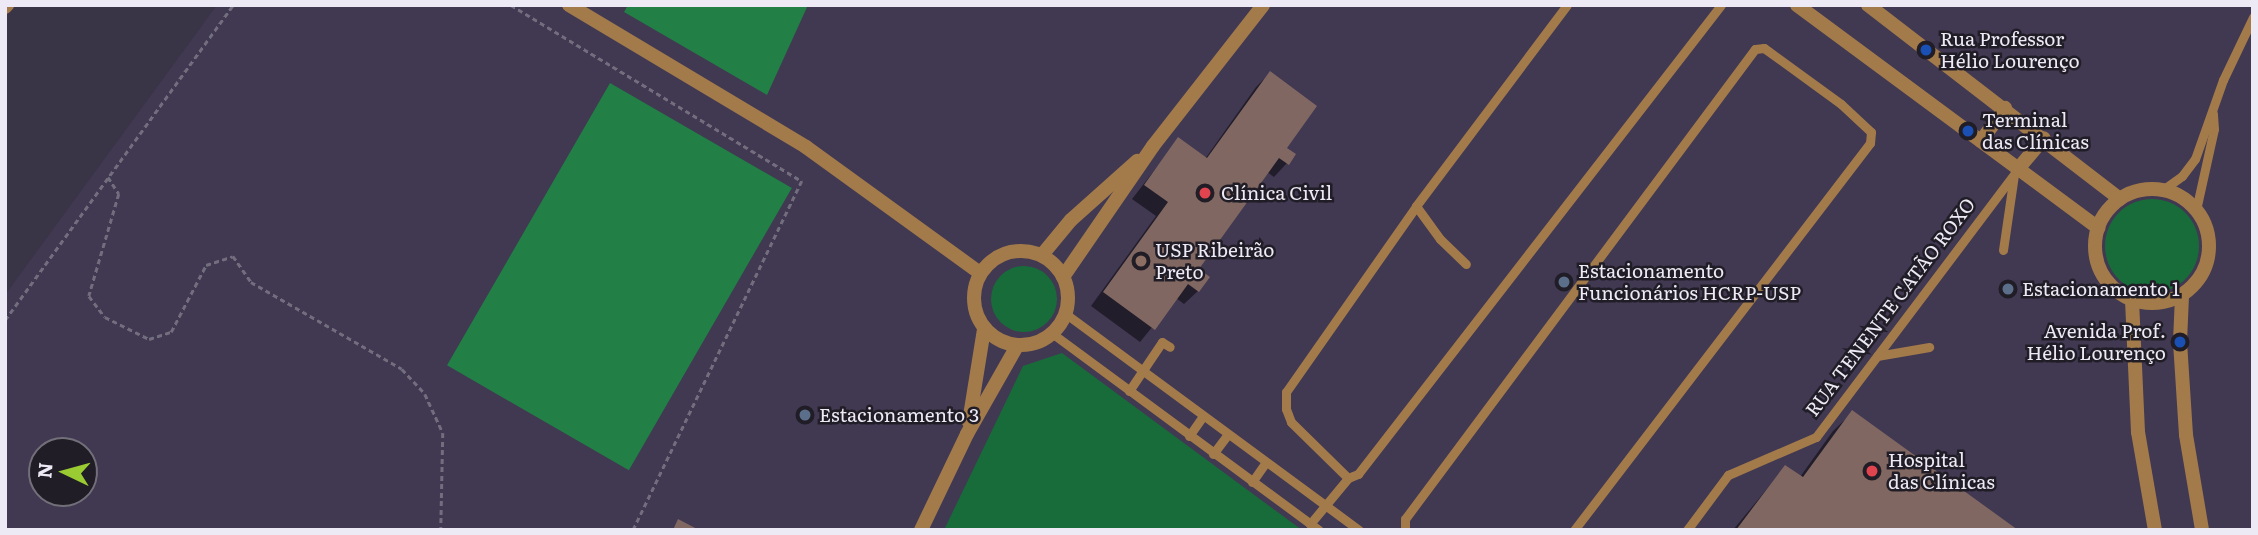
<!DOCTYPE html>
<html>
<head>
<meta charset="utf-8">
<style>
	body { margin:0 }
	#map { position:relative; width:2258px; height:535px; overflow:hidden; background:#3a3447; font-family:Literata,serif }
	div>[style] { position:absolute }
	[style*='--x'] { left:calc(var(--x)*1px); top:calc(var(--y)*1px); width:calc(var(--w)*1px); rotate:calc(var(--a)*1deg) }
	.built>* { inset:0; background:#413852 }
	.green>* { inset:0; background:#186c3a }
	.round { border-radius:50% }
	.forest>* { inset:0; background:#227f46; transform-origin:0 0 }
	.shadow>* { inset:0; background:#0007 }
	.building>* { inset:0; background:#816761 }
	.path>* { height:2.5px; margin-top:-1.25px; transform-origin:0; background:repeating-linear-gradient(90deg,#736e7e 0 5px,transparent 0 8.5px) }
	.service>* { height:9px; margin:-4.5px; padding:0 4.5px; transform-origin:4.5px; border-radius:4.5px; background:#a37b4a }
	.minor>* { height:14px; margin:-7px; padding:0 7px; transform-origin:7px; border-radius:7px; background:#a37b4a }
	.minor>.ring { margin:-7px; padding:0; box-sizing:content-box; background:none; border:14px solid #a37b4a; border-radius:50% }
	.tertiary>* { height:14px; margin:-7px; padding:0 7px; transform-origin:7px; border-radius:7px; background:#a37b4a }
	.dots>* { width:19px; height:19px; translate:-50% -50%; box-sizing:border-box; border:4px solid #201d26; border-radius:50% }
	span { translate:-50% -50%; white-space:nowrap; text-align:center; line-height:1.15; -webkit-text-stroke:5px #201d26; paint-order:stroke }
	.poi-label { font-size:19px; color:#ede9f5 }
	.left { translate:0 -50%; text-align:left }
	.right { translate:-100% -50%; text-align:right }
	.street-label { font-size:19px; color:#ede9f5 }
	.frame { position:absolute; inset:0; border:7px solid #ede9f5; pointer-events:none }
	.north { position:absolute; left:28px; top:437px; width:70px; height:70px; box-sizing:border-box; background:#201d26; border:2px solid #726f79; border-radius:50%; rotate:275deg; font-size:19px; font-weight:700; line-height:28px; text-align:center; color:#ede9f5 }
	.north::after { content:''; display:block; margin:auto; width:24px; height:32px; background:#9bcb33; clip-path:polygon(50% 0,100% 100%,50% 72%,0 100%) }
</style>
</head>
<body>
<div id="map">
	<div class="built">
		<div style="clip-path:polygon(evenodd,217px 5px,2253px 5px,2253px 530px,5px 530px,5px 295px,217px 5px,42px 451px,84px 451px,84px 493px,42px 493px,42px 451px)"></div>
	</div>
	<div class="green">
		<div class="round" style="left:2105px;top:199px;width:94px;height:94px"></div>
		<div class="round" style="left:991px;top:266px;width:66px;height:66px"></div>
		<div style="clip-path:polygon(1062px 353px,1302px 530px,944px 530px,1023px 366px)"></div>
	</div>
	<div class="forest">
		<div style="clip-path:polygon(628px 5px,808px 5px,767px 95px,624px 12px)"></div>
		<div style="left:610px;top:83px;width:210px;height:326px;rotate:30deg"></div>
	</div>
	<div class="shadow">
		<div style="clip-path:polygon(1270px 73px,1287px 163px,1274px 177px,1267px 172px,1196px 269px,1198px 291px,1184px 304px,1176px 298px,1140px 342px,1091px 306px,1156px 216px,1132px 199px,1178px 140px,1205px 159px,1256px 87px)"></div>
		<div style="clip-path:polygon(1852px 413px,2015px 530px,1733px 530px,1785px 467px,1800px 477px,1833px 431px)"></div>
	</div>
	<div class="building">
		<div style="clip-path:polygon(1270px 71px,1317px 106px,1287px 148px,1296px 154px,1289px 165px,1279px 158px,1199px 269px,1210px 277px,1199px 292px,1188px 284px,1155px 330px,1103px 292px,1168px 202px,1144px 185px,1178px 137px,1207px 158px)"></div>
		<div style="clip-path:polygon(1852px 410px,2018px 530px,1736px 530px,1785px 465px,1803px 477px)"></div>
		<div style="clip-path:polygon(678px 519px,699px 530px,673px 530px)"></div>
	</div>
	<div class="path">
		<div style="--x:511;--y:5;--w:340;--a:31.2"></div>
		<div style="--x:802;--y:181;--w:388;--a:115.8"></div>
		<div style="--x:108;--y:177;--w:20;--a:57"></div>
		<div style="--x:119;--y:194;--w:106;--a:106.4"></div>
		<div style="--x:89;--y:296;--w:26;--a:53"></div>
		<div style="--x:105;--y:317;--w:49;--a:26.6"></div>
		<div style="--x:149;--y:339;--w:23;--a:-18"></div>
		<div style="--x:171;--y:332;--w:76;--a:-62.4"></div>
		<div style="--x:206;--y:265;--w:28;--a:-18"></div>
		<div style="--x:233;--y:256;--w:32;--a:55"></div>
		<div style="--x:251;--y:282;--w:174;--a:29.9"></div>
		<div style="--x:402;--y:369;--w:34;--a:47"></div>
		<div style="--x:425;--y:394;--w:43;--a:65.2"></div>
		<div style="--x:443;--y:433;--w:97;--a:91.2"></div>
		<div style="--x:5;--y:320;--w:389;--a:-54.1"></div>
	</div>
	<div class="service">
		<div style="--x:2164;--y:189;--w:22;--a:-36"></div>
		<div style="--x:2182;--y:176;--w:21;--a:-53"></div>
		<div style="--x:2195;--y:159;--w:84;--a:-70.5"></div>
		<div style="--x:2223;--y:80;--w:70;--a:-64.5"></div>
		<div style="--x:1416;--y:206;--w:41;--a:54"></div>
		<div style="--x:1440;--y:239;--w:36;--a:44"></div>
		<div style="--x:2196;--y:210;--w:83;--a:-77.5"></div>
		<div style="--x:2214;--y:129;--w:16;--a:-94"></div>
		<div style="--x:2003;--y:250;--w:76;--a:-81.7"></div>
		<div style="--x:1066;--y:314;--w:364;--a:36.4"></div>
		<div style="--x:1053;--y:334;--w:330;--a:36.4"></div>
		<div style="--x:1877;--y:356;--w:53;--a:-9.8"></div>
		<div style="--x:1129;--y:391;--w:59;--a:-56"></div>
		<div style="--x:1162;--y:342;--w:9;--a:32"></div>
		<div style="--x:1189;--y:436;--w:24;--a:-55"></div>
		<div style="--x:1213;--y:454;--w:25;--a:-53"></div>
		<div style="--x:1348;--y:478;--w:80;--a:-135.5"></div>
		<div style="--x:1291;--y:422;--w:14;--a:-111"></div>
		<div style="--x:1286;--y:409;--w:17;--a:-90"></div>
		<div style="--x:1286;--y:392;--w:227;--a:-55"></div>
		<div style="--x:1416;--y:206;--w:251;--a:-53.1"></div>
		<div style="--x:1252;--y:482;--w:24;--a:-55"></div>
		<div style="--x:1310;--y:524;--w:60;--a:-50.4"></div>
		<div style="--x:1348;--y:478;--w:11;--a:-22"></div>
		<div style="--x:1358;--y:474;--w:593;--a:-52.26"></div>
		<div style="--x:1405;--y:530;--w:11;--a:-90"></div>
		<div style="--x:1405;--y:519;--w:586;--a:-53.33"></div>
		<div style="--x:1755;--y:49;--w:9;--a:-6"></div>
		<div style="--x:1764;--y:48;--w:95;--a:36"></div>
		<div style="--x:1841;--y:104;--w:41;--a:43"></div>
		<div style="--x:1871;--y:132;--w:11;--a:95"></div>
		<div style="--x:1870;--y:143;--w:487;--a:127.4"></div>
		<div style="--x:1687;--y:530;--w:69;--a:-53.3"></div>
		<div style="--x:1728;--y:475;--w:96;--a:-23.4"></div>
		<div style="--x:1816;--y:437;--w:336;--a:-53"></div>
	</div>
	<div class="minor">
		<div style="--x:569;--y:5;--w:276;--a:30.9"></div>
		<div style="--x:806;--y:147;--w:215;--a:35.9"></div>
		<div style="--x:1797;--y:5;--w:375;--a:36.5"></div>
		<div style="--x:1868;--y:5;--w:318;--a:37.6"></div>
		<div style="--x:1981;--y:141;--w:41;--a:-54"></div>
		<div style="--x:2018;--y:169;--w:40;--a:-50"></div>
		<div class="ring" style="left:2095px;top:189px;width:100px;height:100px"></div>
		<div class="ring" style="left:974px;top:251px;width:80px;height:80px"></div>
		<div style="--x:1042;--y:255;--w:45;--a:-50.4"></div>
		<div style="--x:1071;--y:220;--w:89;--a:-41.8"></div>
		<div style="--x:1063;--y:277;--w:159;--a:-55.5"></div>
		<div style="--x:1153;--y:146;--w:179;--a:-52"></div>
		<div style="--x:2182;--y:296;--w:46;--a:92.5"></div>
		<div style="--x:2180;--y:342;--w:93;--a:86.3"></div>
		<div style="--x:2186;--y:435;--w:96;--a:80.4"></div>
		<div style="--x:2132;--y:300;--w:132;--a:87.4"></div>
		<div style="--x:2138;--y:432;--w:99;--a:80.2"></div>
		<div style="--x:969;--y:422;--w:94;--a:-80.8"></div>
		<div style="--x:921;--y:530;--w:106;--a:-64.4"></div>
		<div style="--x:967;--y:434;--w:101;--a:-60.4"></div>
	</div>
	<div class="tertiary">
		<div style="--x:5;--y:7;--w:3;--a:-45"></div>
	</div>
	<div class="dots">
		<div style="left:1926px;top:50px;background:#1a4fb4"></div>
		<div style="left:1968px;top:131px;background:#1a4fb4"></div>
		<div style="left:1205px;top:193px;background:#e0444e"></div>
		<div style="left:1141px;top:261px;background:#8d6e63"></div>
		<div style="left:1564px;top:282px;background:#5c6f8a"></div>
		<div style="left:2008px;top:289px;background:#5c6f8a"></div>
		<div style="left:2180px;top:342px;background:#1a4fb4"></div>
		<div style="left:805px;top:415px;background:#5c6f8a"></div>
		<div style="left:1872px;top:471px;background:#e0444e"></div>
	</div>
	<div class="poi-label">
		<span class="left" style="left:1940px;top:50px">Rua Professor<br>Hélio Lourenço</span>
		<span class="left" style="left:1982px;top:131px">Terminal<br>das Clínicas</span>
		<span class="left" style="left:1221px;top:193px">Clínica Civil</span>
		<span class="left" style="left:1155px;top:261px">USP Ribeirão<br>Preto</span>
		<span class="left" style="left:1578px;top:282px">Estacionamento<br>Funcionários HCRP-USP</span>
		<span class="left" style="left:2022px;top:289px">Estacionamento 1</span>
		<span class="right" style="left:2166px;top:342px">Avenida Prof.<br>Hélio Lourenço</span>
		<span class="left" style="left:819px;top:415px">Estacionamento 3</span>
		<span class="left" style="left:1888px;top:471px">Hospital<br>das Clínicas</span>
	</div>
	<div class="street-label">
		<span style="left:1890px;top:307px;rotate:-53deg">RUA TENENTE CATÃO ROXO</span>
	</div>
	<div class="frame"></div>
	<div class="north">N</div>
</div>
</body>
</html>
